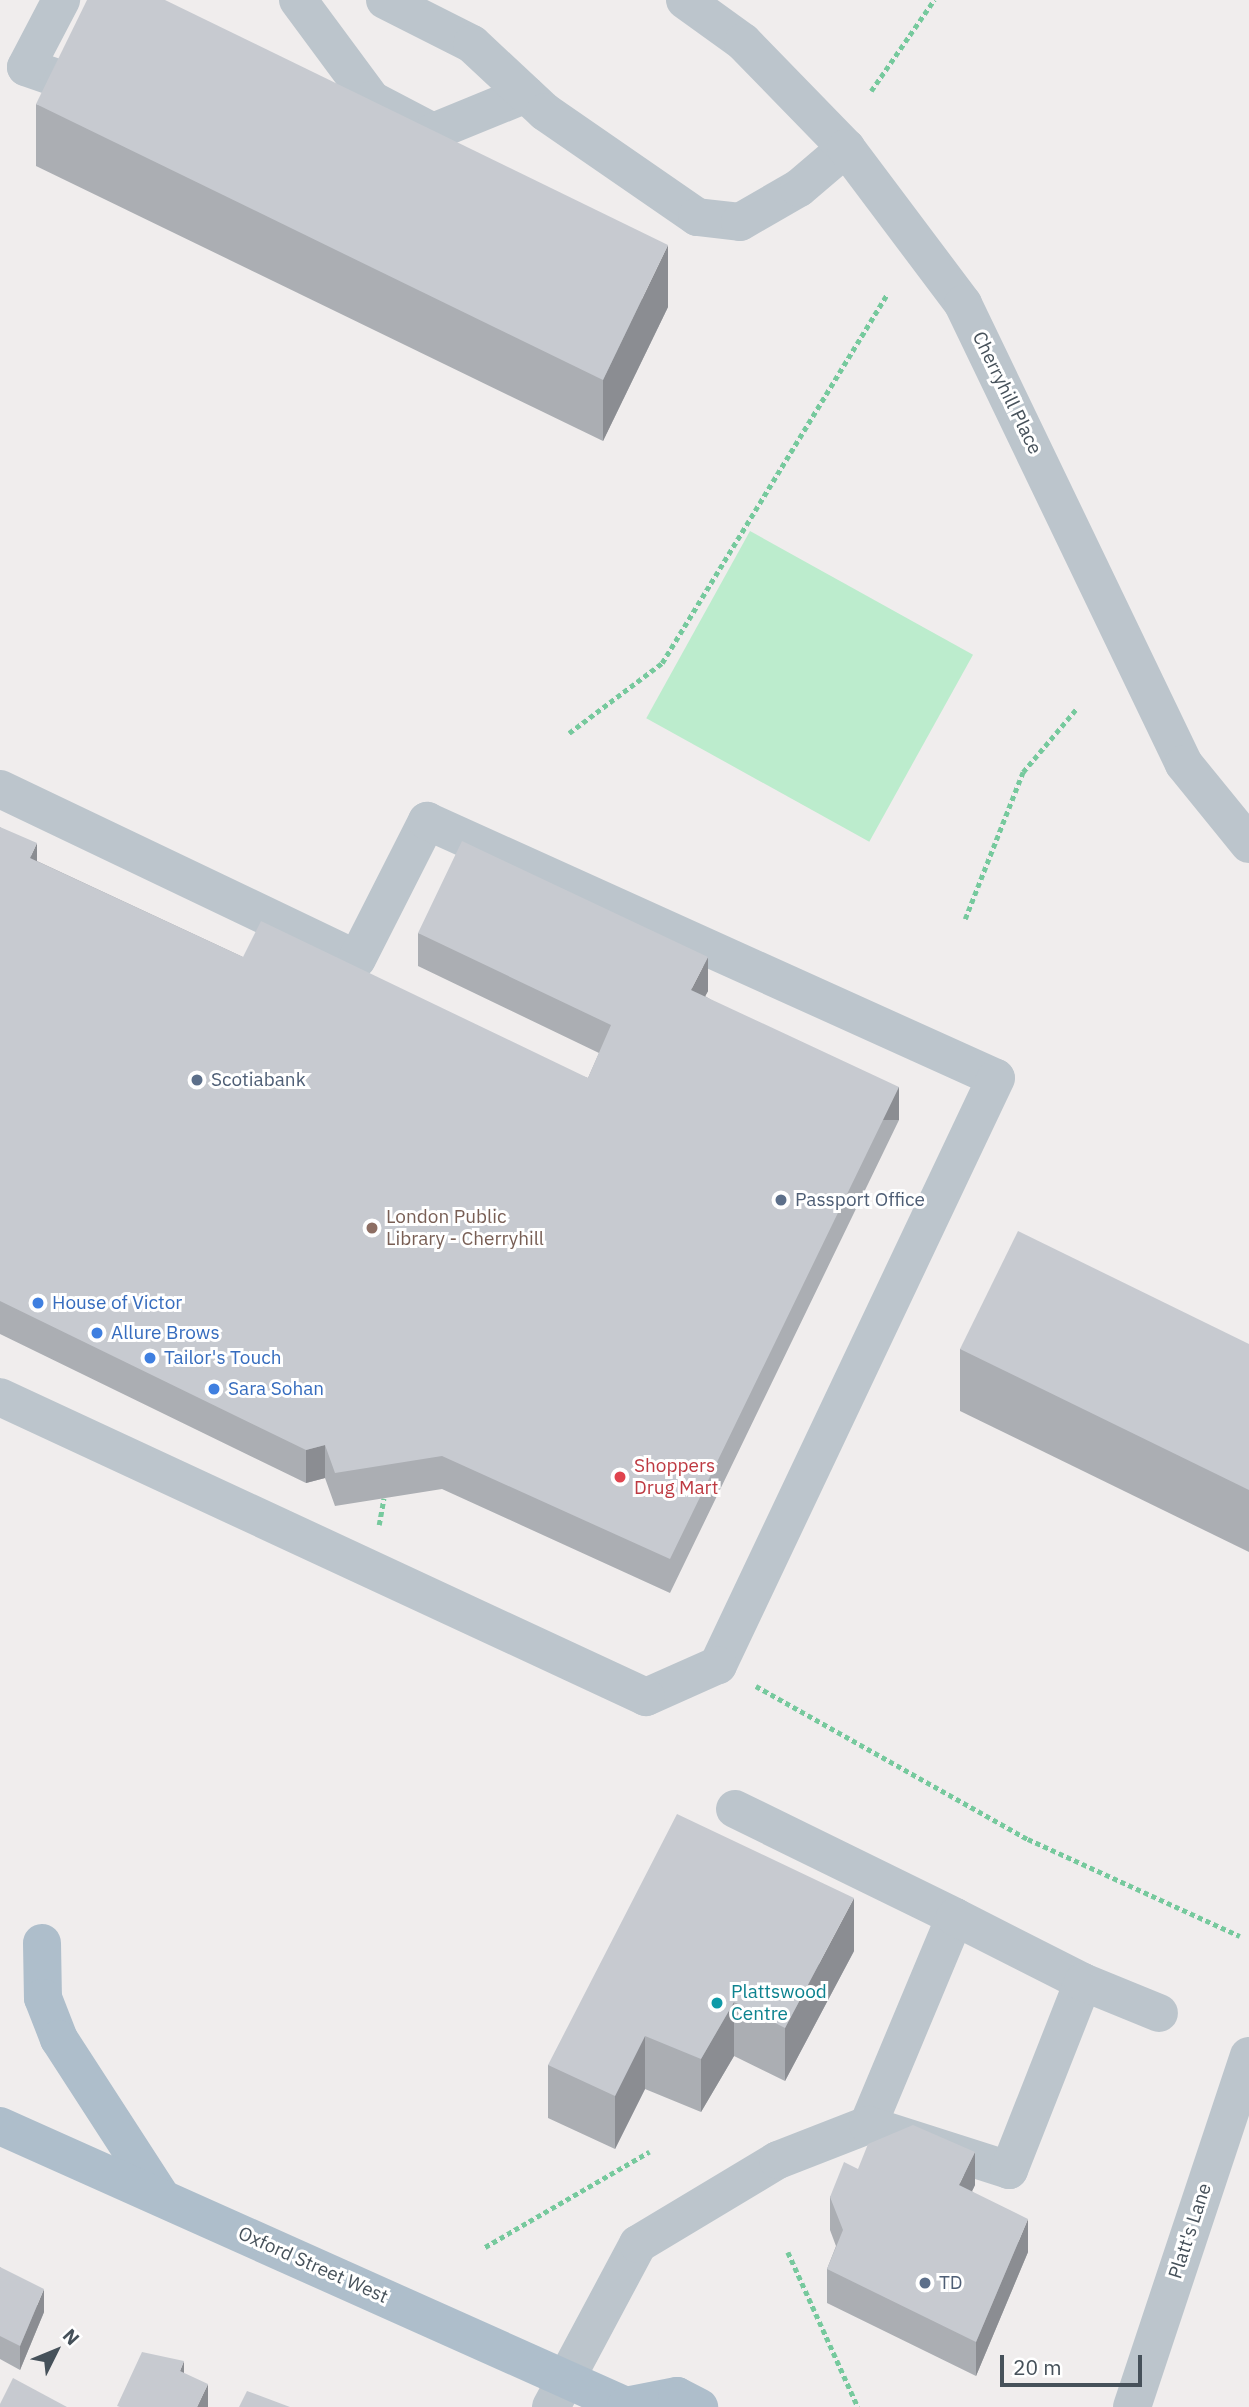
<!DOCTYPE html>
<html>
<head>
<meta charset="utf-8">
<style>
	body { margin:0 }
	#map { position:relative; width:1249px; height:2407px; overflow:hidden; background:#f0eded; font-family:"IBM Plex Sans",sans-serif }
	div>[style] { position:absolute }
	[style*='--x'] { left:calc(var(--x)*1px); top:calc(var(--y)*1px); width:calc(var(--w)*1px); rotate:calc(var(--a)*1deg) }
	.green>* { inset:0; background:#bceccd; transform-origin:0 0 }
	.path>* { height:4.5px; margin-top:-2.25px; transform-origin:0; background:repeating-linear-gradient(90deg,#76c99d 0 5px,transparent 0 8.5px) }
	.minor>* { height:38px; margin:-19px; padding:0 19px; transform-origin:19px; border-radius:19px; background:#bcc5cc }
	.major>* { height:38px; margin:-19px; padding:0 19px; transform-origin:19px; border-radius:19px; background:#aebecb }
	.wall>* { inset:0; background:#abaeb3 }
	.shaded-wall>* { inset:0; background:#8b8d92; transform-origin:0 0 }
	.building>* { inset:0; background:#c7cad0 }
	.dots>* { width:19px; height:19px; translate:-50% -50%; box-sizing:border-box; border:4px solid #fff; border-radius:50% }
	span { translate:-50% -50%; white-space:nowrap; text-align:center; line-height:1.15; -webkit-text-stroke:6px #fff; paint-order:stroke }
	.street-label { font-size:19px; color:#46515a }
	.service-label { font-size:19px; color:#4e5e75 }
	.left { translate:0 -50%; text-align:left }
	.education-label { font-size:19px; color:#785e54 }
	.shop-label { font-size:19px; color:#366cbe }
	.health-label { font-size:19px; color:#be3a42 }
	.culture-label { font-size:19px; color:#0d838f }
	.north { position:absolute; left:21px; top:2316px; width:70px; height:70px; -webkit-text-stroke:5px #fff; paint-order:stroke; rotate:47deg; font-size:19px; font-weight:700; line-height:28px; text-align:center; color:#46515a }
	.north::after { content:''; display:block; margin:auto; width:24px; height:32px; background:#46515a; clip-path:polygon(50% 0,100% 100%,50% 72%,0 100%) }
	.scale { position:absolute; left:1000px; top:2355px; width:142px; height:32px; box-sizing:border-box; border:4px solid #46515a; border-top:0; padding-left:9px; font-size:21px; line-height:24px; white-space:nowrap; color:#46515a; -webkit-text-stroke:5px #fff; paint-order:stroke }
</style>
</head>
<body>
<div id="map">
	<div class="green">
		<div style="left:750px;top:531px;width:255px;height:214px;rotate:29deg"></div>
	</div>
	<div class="path">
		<div style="--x:871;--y:91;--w:111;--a:-55.3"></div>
		<div style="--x:569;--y:733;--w:116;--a:-37"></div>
		<div style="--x:662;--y:663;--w:432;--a:-58.6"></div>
		<div style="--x:965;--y:919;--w:158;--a:-68.5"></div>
		<div style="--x:1023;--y:772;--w:84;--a:-49.8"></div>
		<div style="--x:379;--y:1525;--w:27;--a:-80"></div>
		<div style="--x:756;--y:1686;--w:312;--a:29.4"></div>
		<div style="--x:1028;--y:1839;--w:233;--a:24.6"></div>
		<div style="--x:485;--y:2247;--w:190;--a:-30.1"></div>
		<div style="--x:788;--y:2252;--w:170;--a:65.7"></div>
	</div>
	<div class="minor">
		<div style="--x:298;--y:0;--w:124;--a:53.5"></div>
		<div style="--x:372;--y:100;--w:69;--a:27.7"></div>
		<div style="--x:433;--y:132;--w:100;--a:-22.2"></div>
		<div style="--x:385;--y:0;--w:97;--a:26.8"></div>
		<div style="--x:472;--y:44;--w:100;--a:43"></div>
		<div style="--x:545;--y:112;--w:185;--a:34.6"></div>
		<div style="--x:697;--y:217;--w:43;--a:6.6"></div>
		<div style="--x:740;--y:222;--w:68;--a:-30"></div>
		<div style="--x:799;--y:188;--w:62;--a:-40.4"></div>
		<div style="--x:685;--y:0;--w:72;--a:35.9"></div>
		<div style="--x:743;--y:42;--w:148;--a:45.8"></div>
		<div style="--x:846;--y:148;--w:195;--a:53.1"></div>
		<div style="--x:963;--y:304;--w:510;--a:64.34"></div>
		<div style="--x:1184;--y:764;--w:103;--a:50.9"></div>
		<div style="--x:60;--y:79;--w:36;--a:-161"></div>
		<div style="--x:26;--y:67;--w:76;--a:-62.4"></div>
		<div style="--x:0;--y:789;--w:395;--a:25.5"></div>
		<div style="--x:357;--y:959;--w:155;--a:-63.1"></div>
		<div style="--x:427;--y:821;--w:624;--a:24.31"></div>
		<div style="--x:996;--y:1078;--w:650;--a:115.34"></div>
		<div style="--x:718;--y:1665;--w:79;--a:156"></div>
		<div style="--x:646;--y:1697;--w:712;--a:-155.09"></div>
		<div style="--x:735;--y:1809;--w:245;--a:26.1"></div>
		<div style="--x:955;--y:1917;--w:225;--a:112.7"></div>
		<div style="--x:955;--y:1917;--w:144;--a:26.9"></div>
		<div style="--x:551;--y:2407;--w:185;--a:-61.9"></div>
		<div style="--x:638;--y:2244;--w:163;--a:-31"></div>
		<div style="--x:778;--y:2160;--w:97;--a:-21.3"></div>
		<div style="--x:868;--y:2125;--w:148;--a:17.7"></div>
		<div style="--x:1009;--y:2170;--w:202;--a:-68.5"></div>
		<div style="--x:1083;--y:1982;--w:82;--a:22.2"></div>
		<div style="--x:1132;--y:2407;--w:370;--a:-71.6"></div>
	</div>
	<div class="major">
		<div style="--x:42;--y:1943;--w:55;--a:89"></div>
		<div style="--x:43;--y:1998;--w:44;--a:68.7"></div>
		<div style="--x:59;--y:2039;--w:189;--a:57.1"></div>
		<div style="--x:0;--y:2126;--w:686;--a:24.1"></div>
		<div style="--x:626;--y:2406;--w:52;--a:-11.1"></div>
		<div style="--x:677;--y:2396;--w:25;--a:27"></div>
	</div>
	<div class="wall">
		<div style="clip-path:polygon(36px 104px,668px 307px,603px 441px,36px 166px)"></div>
		<div style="clip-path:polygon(0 827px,37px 861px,243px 957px,588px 1078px,599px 1053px,418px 966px,418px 933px,708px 991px,705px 996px,899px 1120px,670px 1593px,442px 1489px,335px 1506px,325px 1478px,306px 1483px,0 1334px)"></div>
		<div style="clip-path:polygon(1249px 1344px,1249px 1552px,960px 1411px,960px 1349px)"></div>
		<div style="clip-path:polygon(854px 1951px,785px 2081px,734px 2056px,701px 2112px,645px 2089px,615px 2149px,548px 2118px,548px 2065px)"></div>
		<div style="clip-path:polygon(858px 2169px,975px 2185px,972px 2191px,1028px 2252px,976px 2376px,827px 2303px,827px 2269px,836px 2246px,830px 2230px,830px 2197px)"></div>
		<div style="clip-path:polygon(0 2267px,44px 2312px,20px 2370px,0 2359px)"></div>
	</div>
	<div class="shaded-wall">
		<div style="clip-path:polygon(668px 245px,668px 307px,603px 441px,603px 380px)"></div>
		<div style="clip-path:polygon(37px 843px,37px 876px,30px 858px)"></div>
		<div style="clip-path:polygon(708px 957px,708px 991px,691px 1023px,691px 990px)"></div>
		<div style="left:899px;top:1087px;width:33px;height:525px;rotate:90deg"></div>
		<div style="clip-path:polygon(325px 1445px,325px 1478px,306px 1483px,306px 1450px)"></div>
		<div style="clip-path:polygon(854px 1898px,854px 1951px,785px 2081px,785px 2028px)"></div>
		<div style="clip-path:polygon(734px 2002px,734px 2056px,701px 2112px,701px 2059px)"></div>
		<div style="clip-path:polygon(645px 2036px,645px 2089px,615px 2149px,615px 2096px)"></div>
		<div style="clip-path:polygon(975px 2152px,975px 2185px,959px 2218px,959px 2185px)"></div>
		<div style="clip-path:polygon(1028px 2219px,1028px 2252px,976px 2376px,976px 2342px)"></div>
		<div style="clip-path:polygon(44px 2289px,44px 2312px,20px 2370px,20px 2346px)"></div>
		<div style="clip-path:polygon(184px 2361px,184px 2384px,180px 2371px)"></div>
		<div style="clip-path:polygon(208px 2384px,208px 2407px,197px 2407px)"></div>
	</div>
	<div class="building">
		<div style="clip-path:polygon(87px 0,165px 0,668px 245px,603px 380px,36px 104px)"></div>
		<div style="clip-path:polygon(0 827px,37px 843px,30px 858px,243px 957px,261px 921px,588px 1078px,611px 1025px,418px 933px,462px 841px,708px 957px,691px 990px,899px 1087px,670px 1559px,442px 1456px,335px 1473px,325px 1445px,306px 1450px,0 1301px)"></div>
		<div style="clip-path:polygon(1018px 1231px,1249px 1344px,1249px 1490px,960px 1349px)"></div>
		<div style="clip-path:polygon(677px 1814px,854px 1898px,785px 2028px,734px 2002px,701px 2059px,645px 2036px,615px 2096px,548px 2065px)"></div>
		<div style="clip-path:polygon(913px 2125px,975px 2152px,959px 2185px,1028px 2219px,976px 2342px,827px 2269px,843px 2230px,830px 2197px,844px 2162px,858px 2169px,868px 2144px)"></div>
		<div style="clip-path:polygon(0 2267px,44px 2289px,20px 2346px,0 2336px)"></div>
		<div style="clip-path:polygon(142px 2352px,184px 2361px,180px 2371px,208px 2384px,197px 2407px,120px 2407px,117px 2406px)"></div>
		<div style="clip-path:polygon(13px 2378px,67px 2407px,0 2407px,0 2404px)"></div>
		<div style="clip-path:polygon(247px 2391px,290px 2407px,239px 2407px)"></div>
	</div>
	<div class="dots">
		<div style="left:197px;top:1080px;background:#5c6f8a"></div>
		<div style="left:781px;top:1200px;background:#5c6f8a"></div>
		<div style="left:372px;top:1228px;background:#8d6e63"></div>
		<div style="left:38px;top:1303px;background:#3f7fe0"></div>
		<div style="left:97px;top:1333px;background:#3f7fe0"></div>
		<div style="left:150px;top:1358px;background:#3f7fe0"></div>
		<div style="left:214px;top:1389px;background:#3f7fe0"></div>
		<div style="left:620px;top:1477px;background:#e0444e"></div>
		<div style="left:717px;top:2003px;background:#0f9aa8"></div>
		<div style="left:925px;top:2283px;background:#5c6f8a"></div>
	</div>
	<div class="street-label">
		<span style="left:1007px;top:393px;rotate:64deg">Cherryhill Place</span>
		<span style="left:1190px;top:2231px;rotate:-72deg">Platt's Lane</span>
		<span style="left:313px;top:2265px;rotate:24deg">Oxford Street West</span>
	</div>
	<div class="service-label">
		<span class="left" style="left:211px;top:1080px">Scotiabank</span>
		<span class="left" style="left:795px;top:1200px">Passport Office</span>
		<span class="left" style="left:939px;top:2283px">TD</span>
	</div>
	<div class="education-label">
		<span class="left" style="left:386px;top:1228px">London Public<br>Library - Cherryhill</span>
	</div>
	<div class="shop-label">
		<span class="left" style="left:52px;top:1303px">House of Victor</span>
		<span class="left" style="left:111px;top:1333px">Allure Brows</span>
		<span class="left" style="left:164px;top:1358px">Tailor's Touch</span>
		<span class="left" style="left:228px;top:1389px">Sara Sohan</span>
	</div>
	<div class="health-label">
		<span class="left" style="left:634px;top:1477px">Shoppers<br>Drug Mart</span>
	</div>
	<div class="culture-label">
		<span class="left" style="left:731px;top:2003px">Plattswood<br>Centre</span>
	</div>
	<div class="north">N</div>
	<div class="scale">20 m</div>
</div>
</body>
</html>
